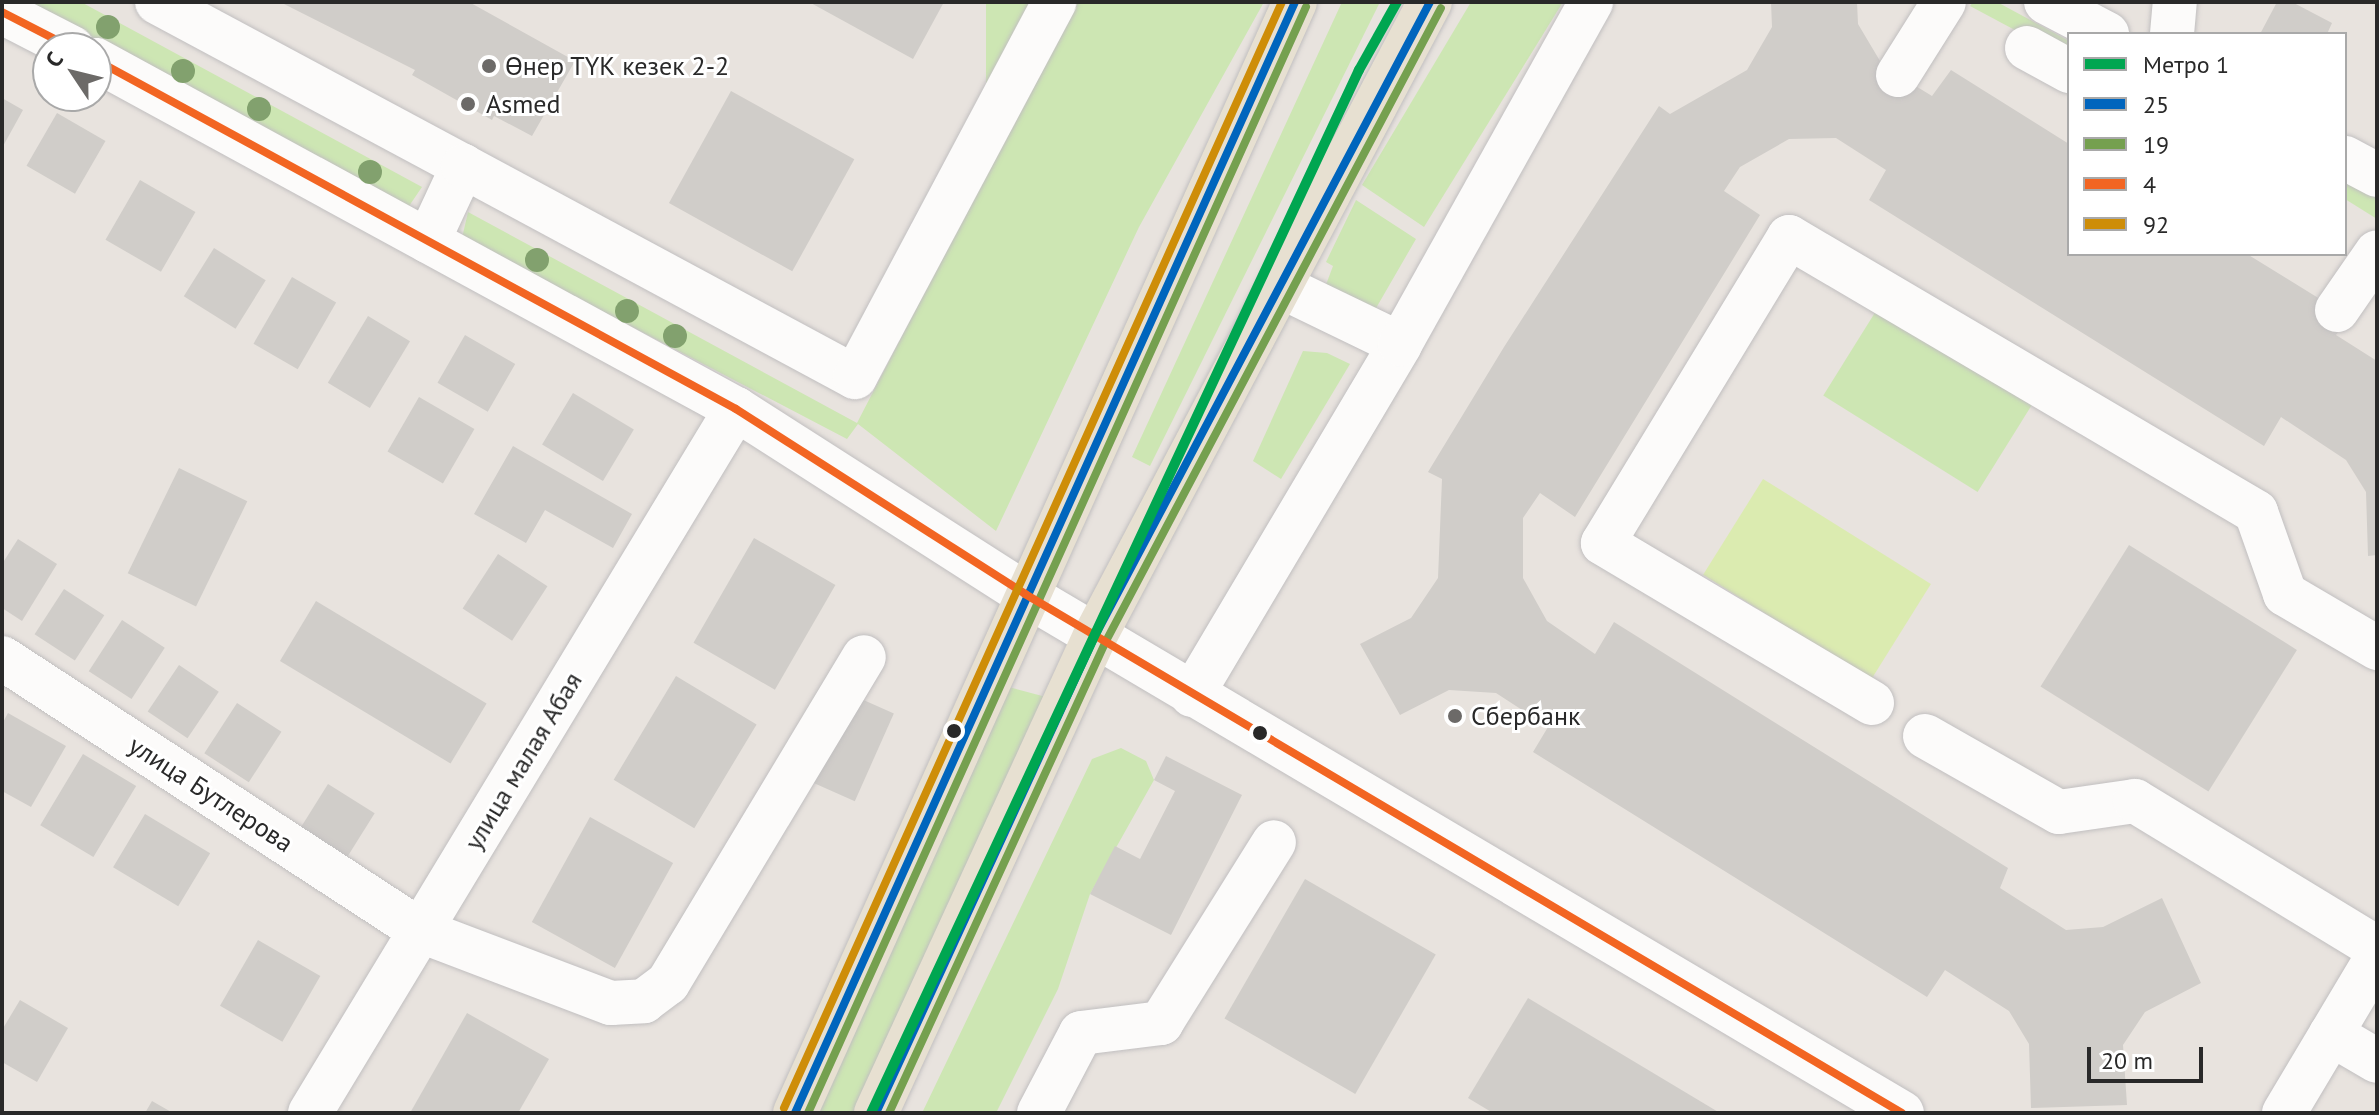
<!DOCTYPE html>
<html>
<head>
<meta charset="utf-8">
<style>
	body { margin:0 }
	#map { position:relative; width:2379px; height:1115px; overflow:hidden; background:#e8e3de; font-family:"PT Sans",sans-serif }
	div>[style] { position:absolute }
	[style*='--x'] { left:calc(var(--x)*1px); top:calc(var(--y)*1px); width:calc(var(--w)*1px); rotate:calc(var(--a)*1deg) }
	.green>* { inset:0; background:#cde6b3; transform-origin:0 0 }
	.pitch>* { inset:0; background:#dbebb0; transform-origin:0 0 }
	.building>* { inset:0; background:#d0cdc9; transform-origin:0 0 }
	.roads { filter:drop-shadow(0 0 2px #c1bfc0) drop-shadow(0 0 2px #c1bfc0) }
	.minor>* { height:44px; margin:-22px; padding:0 22px; transform-origin:22px; border-radius:22px; background:#fcfbfa }
	.major>* { height:44px; margin:-22px; padding:0 22px; transform-origin:22px; border-radius:22px; background:#e7e0d1 }
	.bus-1>* { height:8px; margin:-4px; padding:0 4px; transform-origin:4px; border-radius:4px; background:#0065bd }
	.bus-2>* { height:8px; margin:-4px; padding:0 4px; transform-origin:4px; border-radius:4px; background:#75a04f }
	.bus-3>* { height:8px; margin:-4px; padding:0 4px; transform-origin:4px; border-radius:4px; background:#f26522 }
	.bus-4>* { height:8px; margin:-4px; padding:0 4px; transform-origin:4px; border-radius:4px; background:#ce8d08 }
	.metro-1>* { height:10px; margin:-5px; padding:0 5px; transform-origin:5px; border-radius:5px; background:#00a651 }
	.trees>* { width:24px; height:24px; margin:-12px; border-radius:50%; background:#82a16e }
	.dots>* { width:22px; height:22px; translate:-50% -50%; box-sizing:border-box; border:4px solid #fff; border-radius:50% }
	span { translate:-50% -50%; white-space:nowrap; text-align:center; line-height:1.15; -webkit-text-stroke:6px #fff; paint-order:stroke }
	.poi-label { font-size:26px; color:#292929 }
	.left { translate:0 -50%; text-align:left }
	.street-label { font-size:26px; color:#292929 }
	.frame { position:absolute; inset:0; border:4px solid #292929; pointer-events:none }
	.legend { position:absolute; left:2067px; top:32px; width:280px; height:224px; box-sizing:border-box; background:#fff; border:2px solid #a9a9a9; margin:0; padding:10px 14px; list-style:none; font-size:24px; color:#292929 }
	.legend li { display:flex; align-items:center; gap:16px; height:40px }
	.legend b { width:40px; border:2px solid #a9a9a9 }
	.north { position:absolute; left:32px; top:32px; width:80px; height:80px; box-sizing:border-box; background:#fff; border:2px solid #a9a9a9; border-radius:50%; rotate:305deg; font-size:22px; font-weight:700; line-height:32px; text-align:center; color:#292929 }
	.north::after { content:''; display:block; margin:auto; width:28px; height:36px; background:#6c6a68; clip-path:polygon(50% 0,100% 100%,50% 72%,0 100%) }
	.scale { position:absolute; left:2087px; top:1047px; width:116px; height:36px; box-sizing:border-box; border:4px solid #292929; border-top:0; padding-left:10px; font-size:24px; line-height:28px; white-space:nowrap; color:#292929; -webkit-text-stroke:6px #fff; paint-order:stroke }
</style>
</head>
<body>
<div id="map">
	<div class="green">
		<div style="clip-path:polygon(19px 2px,81px 2px,422px 187px,407px 209px)"></div>
		<div style="left:986px;top:2px;width:47px;height:339px"></div>
		<div style="clip-path:polygon(1075px 2px,1264px 2px,1139px 227px,996px 531px,858px 424px,847px 439px,462px 238px,468px 212px,857px 423px)"></div>
		<div style="clip-path:polygon(1342px 2px,1380px 2px,1150px 466px,1132px 457px)"></div>
		<div style="clip-path:polygon(1471px 2px,1563px 2px,1424px 227px,1362px 185px)"></div>
		<div style="clip-path:polygon(1973px 2px,1997px 2px,2069px 41px,2069px 59px,1970px 6px)"></div>
		<div style="clip-path:polygon(2345px 173px,2377px 195px,2377px 219px,2345px 199px)"></div>
		<div style="clip-path:polygon(1356px 200px,1416px 239px,1368px 322px,1321px 298px,1333px 266px,1326px 262px)"></div>
		<div style="left:1881px;top:303px;width:182px;height:109px;rotate:32deg"></div>
		<div style="clip-path:polygon(1303px 351px,1327px 353px,1350px 364px,1281px 479px,1253px 461px)"></div>
		<div style="clip-path:polygon(1009px 687px,1046px 697px,853px 1113px,819px 1113px)"></div>
		<div style="clip-path:polygon(1121px 748px,1146px 761px,1154px 780px,1090px 894px,1058px 989px,996px 1113px,922px 1113px,1092px 759px)"></div>
	</div>
	<div class="pitch">
		<div style="left:1763px;top:479px;width:198px;height:113px;rotate:32deg"></div>
	</div>
	<div class="building">
		<div style="clip-path:polygon(280px 2px,469px 2px,575px 61px,532px 136px,494px 116px,492px 120px,412px 75px,415px 70px)"></div>
		<div style="clip-path:polygon(809px 2px,944px 2px,913px 59px)"></div>
		<div style="clip-path:polygon(1771px 2px,1857px 2px,1858px 24px,1883px 66px,1932px 96px,1951px 70px,2069px 144px,2069px 254px,2247px 254px,2349px 317px,2336px 335px,2377px 361px,2377px 555px,2368px 556px,2366px 492px,2346px 460px,2281px 417px,2264px 446px,1869px 200px,1886px 170px,1836px 138px,1789px 139px,1740px 167px,1724px 191px,1760px 215px,1575px 517px,1540px 493px,1523px 518px,1523px 578px,1547px 621px,1595px 654px,1614px 622px,2008px 868px,2000px 888px,2066px 930px,2103px 927px,2162px 898px,2201px 983px,2145px 1012px,2123px 1045px,2127px 1105px,2031px 1108px,2029px 1044px,2009px 1011px,1945px 970px,1927px 997px,1533px 752px,1548px 727px,1496px 693px,1449px 690px,1400px 715px,1360px 644px,1411px 618px,1438px 578px,1442px 479px,1428px 472px,1504px 347px,1659px 106px,1670px 114px,1747px 70px,1772px 27px)"></div>
		<div style="clip-path:polygon(2277px 2px,2292px 2px,2332px 23px,2327px 34px,2260px 34px)"></div>
		<div style="left:731px;top:91px;width:141px;height:128px;rotate:29deg"></div>
		<div style="clip-path:polygon(2px 98px,23px 110px,2px 148px)"></div>
		<div style="left:57px;top:113px;width:56px;height:61px;rotate:30deg"></div>
		<div style="left:140px;top:180px;width:64px;height:69px;rotate:30deg"></div>
		<div style="left:214px;top:248px;width:61px;height:57px;rotate:32deg"></div>
		<div style="left:292px;top:277px;width:51px;height:77px;rotate:30deg"></div>
		<div style="left:368px;top:316px;width:49px;height:78px;rotate:31deg"></div>
		<div style="left:465px;top:335px;width:58px;height:55px;rotate:30deg"></div>
		<div style="left:573px;top:393px;width:71px;height:60px;rotate:31deg"></div>
		<div style="left:419px;top:397px;width:64px;height:63px;rotate:30deg"></div>
		<div style="clip-path:polygon(513px 446px,632px 514px,613px 548px,545px 510px,526px 543px,474px 514px)"></div>
		<div style="left:179px;top:468px;width:76px;height:117px;rotate:26deg"></div>
		<div style="left:754px;top:538px;width:94px;height:121px;rotate:30deg"></div>
		<div style="clip-path:polygon(18px 539px,57px 564px,22px 621px,2px 608px,2px 564px)"></div>
		<div style="left:2129px;top:545px;width:198px;height:167px;rotate:32deg"></div>
		<div style="left:498px;top:554px;width:59px;height:65px;rotate:33deg"></div>
		<div style="left:64px;top:589px;width:48px;height:54px;rotate:33deg"></div>
		<div style="left:316px;top:601px;width:199px;height:70px;rotate:31deg"></div>
		<div style="left:122px;top:620px;width:51px;height:61px;rotate:33deg"></div>
		<div style="left:179px;top:665px;width:48px;height:56px;rotate:34deg"></div>
		<div style="left:676px;top:676px;width:94px;height:121px;rotate:31deg"></div>
		<div style="left:850px;top:694px;width:48px;height:96px;rotate:24deg"></div>
		<div style="left:237px;top:703px;width:53px;height:60px;rotate:33deg"></div>
		<div style="clip-path:polygon(8px 713px,66px 746px,31px 807px,2px 791px,2px 724px)"></div>
		<div style="left:83px;top:754px;width:62px;height:83px;rotate:31deg"></div>
		<div style="clip-path:polygon(1166px 756px,1242px 795px,1171px 935px,1090px 894px,1115px 846px,1140px 859px,1175px 791px,1154px 780px)"></div>
		<div style="left:328px;top:784px;width:55px;height:62px;rotate:32deg"></div>
		<div style="left:145px;top:814px;width:76px;height:62px;rotate:31deg"></div>
		<div style="left:590px;top:817px;width:95px;height:120px;rotate:29deg"></div>
		<div style="left:1305px;top:879px;width:151px;height:161px;rotate:30deg"></div>
		<div style="left:258px;top:940px;width:72px;height:76px;rotate:30deg"></div>
		<div style="clip-path:polygon(1528px 998px,1720px 1113px,1493px 1113px,1468px 1098px)"></div>
		<div style="clip-path:polygon(20px 1000px,68px 1028px,37px 1082px,2px 1062px,2px 1030px)"></div>
		<div style="clip-path:polygon(467px 1013px,549px 1059px,518px 1113px,410px 1113px)"></div>
		<div style="clip-path:polygon(152px 1101px,173px 1113px,145px 1113px)"></div>
	</div>
	<div class="roads">
		<div class="minor">
			<div style="--x:157;--y:2;--w:347;--a:28.2"></div>
			<div style="--x:2046;--y:2;--w:69;--a:27.7"></div>
			<div style="--x:2;--y:12;--w:79;--a:27.2"></div>
			<div style="--x:2172;--y:34;--w:32;--a:-85"></div>
			<div style="--x:2027;--y:48;--w:48;--a:28.7"></div>
			<div style="--x:96;--y:60;--w:729;--a:28.6"></div>
			<div style="--x:736;--y:409;--w:343;--a:32.6"></div>
			<div style="--x:1025;--y:594;--w:1019;--a:30.62"></div>
			<div style="--x:1898;--y:75;--w:86;--a:-57.8"></div>
			<div style="--x:2345;--y:158;--w:36;--a:28"></div>
			<div style="--x:428;--y:241;--w:83;--a:-65"></div>
			<div style="--x:463;--y:166;--w:445;--a:28.3"></div>
			<div style="--x:855;--y:377;--w:425;--a:-62"></div>
			<div style="--x:1280;--y:286;--w:133;--a:25.8"></div>
			<div style="--x:2337;--y:310;--w:70;--a:-55.4"></div>
			<div style="--x:2;--y:658;--w:500;--a:33.09"></div>
			<div style="--x:421;--y:931;--w:203;--a:20.8"></div>
			<div style="--x:611;--y:1003;--w:33;--a:-3"></div>
			<div style="--x:644;--y:1001;--w:30;--a:-37"></div>
			<div style="--x:668;--y:983;--w:380;--a:-59"></div>
			<div style="--x:1192;--y:695;--w:408;--a:-59.3"></div>
			<div style="--x:1400;--y:344;--w:392;--a:-60.8"></div>
			<div style="--x:1872;--y:703;--w:313;--a:-149.3"></div>
			<div style="--x:1603;--y:543;--w:358;--a:-58.7"></div>
			<div style="--x:1789;--y:237;--w:542;--a:30.49"></div>
			<div style="--x:2256;--y:512;--w:87;--a:70.5"></div>
			<div style="--x:2285;--y:594;--w:107;--a:30.4"></div>
			<div style="--x:1925;--y:736;--w:154;--a:29.6"></div>
			<div style="--x:2059;--y:812;--w:77;--a:-8.2"></div>
			<div style="--x:2135;--y:801;--w:283;--a:31.3"></div>
			<div style="--x:2331;--y:1034;--w:53;--a:30.4"></div>
			<div style="--x:310;--y:1113;--w:823;--a:-58.82"></div>
			<div style="--x:1039;--y:1113;--w:90;--a:-62.3"></div>
			<div style="--x:1081;--y:1033;--w:81;--a:-7.1"></div>
			<div style="--x:1161;--y:1023;--w:213;--a:-58"></div>
			<div style="--x:2284;--y:1113;--w:182;--a:-59.2"></div>
		</div>
		<div class="major">
			<div style="--x:795;--y:1113;--w:1218;--a:-65.77"></div>
			<div style="--x:876;--y:1113;--w:525;--a:-65.34"></div>
			<div style="--x:1095;--y:636;--w:717;--a:-62.15"></div>
		</div>
	</div>
	<div class="bus-1">
		<div style="--x:795;--y:1113;--w:1218;--a:-65.77"></div>
		<div style="--x:876;--y:1113;--w:525;--a:-65.34"></div>
		<div style="--x:1095;--y:636;--w:717;--a:-62.15"></div>
	</div>
	<div class="bus-2">
		<div style="--x:808;--y:1113;--w:1213;--a:-65.76"></div>
		<div style="--x:889;--y:1113;--w:519;--a:-65.31"></div>
		<div style="--x:1106;--y:641;--w:716;--a:-62.11"></div>
	</div>
	<div class="bus-3">
		<div style="--x:2;--y:12;--w:79;--a:27.2"></div>
		<div style="--x:96;--y:60;--w:729;--a:28.6"></div>
		<div style="--x:736;--y:409;--w:343;--a:32.6"></div>
		<div style="--x:1025;--y:594;--w:1019;--a:30.62"></div>
	</div>
	<div class="bus-4">
		<div style="--x:784;--y:1108;--w:1213;--a:-65.76"></div>
	</div>
	<div class="metro-1">
		<div style="--x:871;--y:1113;--w:1152;--a:-64.93"></div>
		<div style="--x:1359;--y:70;--w:78;--a:-60.8"></div>
	</div>
	<div class="trees">
		<div style="left:108px;top:27px"></div>
		<div style="left:183px;top:71px"></div>
		<div style="left:259px;top:109px"></div>
		<div style="left:370px;top:172px"></div>
		<div style="left:537px;top:260px"></div>
		<div style="left:627px;top:311px"></div>
		<div style="left:675px;top:336px"></div>
	</div>
	<div class="dots">
		<div style="left:489px;top:66px;background:#6c6a68"></div>
		<div style="left:468px;top:104px;background:#6c6a68"></div>
		<div style="left:1455px;top:716px;background:#6c6a68"></div>
		<div style="left:954px;top:731px;background:#292929"></div>
		<div style="left:1260px;top:733px;background:#292929"></div>
	</div>
	<div class="poi-label">
		<span class="left" style="left:505px;top:66px">Өнер ТҮК кезек 2-2</span>
		<span class="left" style="left:486px;top:104px">Asmed</span>
		<span class="left" style="left:1471px;top:716px">Сбербанк</span>
	</div>
	<div class="street-label">
		<span style="left:523px;top:761px;rotate:-59deg">улица малая Абая</span>
		<span style="left:211px;top:794px;rotate:33deg">улица Бутлерова</span>
	</div>
	<div class="frame"></div>
	<ul class="legend">
	<li><b style="height:10px;background:#00a651"></b>Метро 1</li>
	<li><b style="height:10px;background:#0065bd"></b>25</li>
	<li><b style="height:10px;background:#75a04f"></b>19</li>
	<li><b style="height:10px;background:#f26522"></b>4</li>
	<li><b style="height:10px;background:#ce8d08"></b>92</li>
	</ul>
	<div class="north">С</div>
	<div class="scale">20 m</div>
</div>
</body>
</html>
